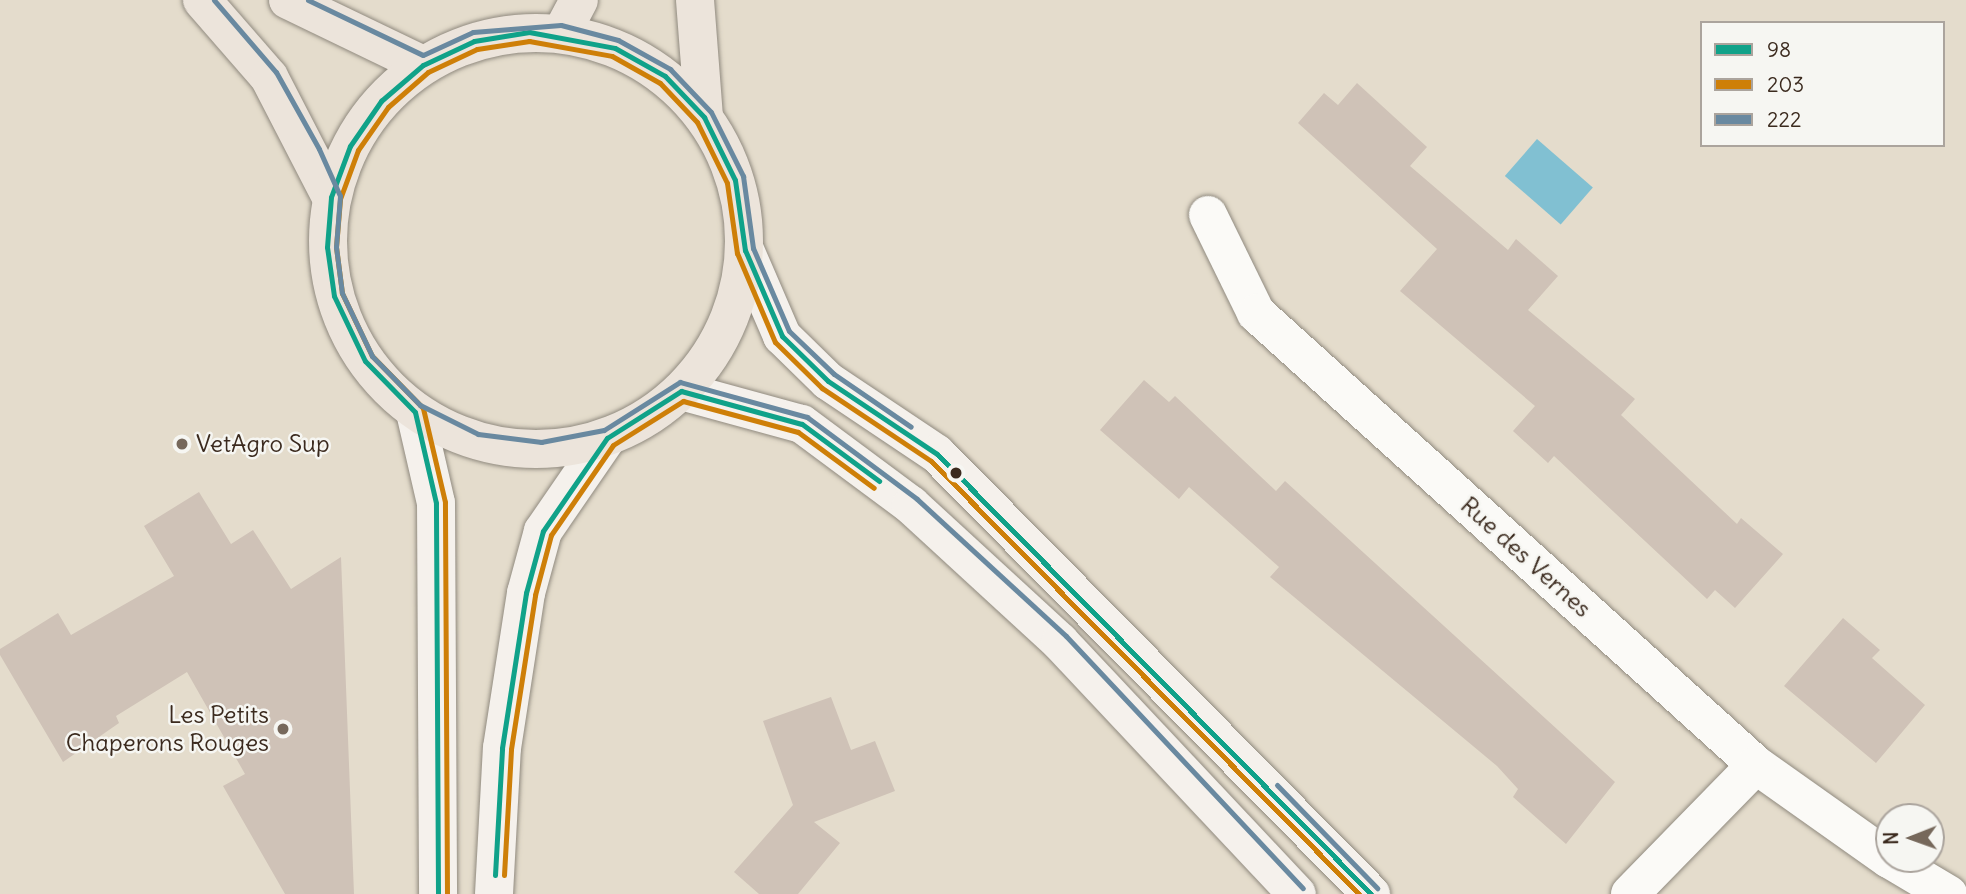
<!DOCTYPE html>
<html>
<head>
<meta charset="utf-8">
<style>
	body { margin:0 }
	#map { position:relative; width:1966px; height:894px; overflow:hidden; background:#e4dccc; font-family:Delius,sans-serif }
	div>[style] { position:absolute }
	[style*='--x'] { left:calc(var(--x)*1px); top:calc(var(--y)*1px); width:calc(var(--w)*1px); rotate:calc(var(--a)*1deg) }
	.water>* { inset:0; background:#81c0d2; transform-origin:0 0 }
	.building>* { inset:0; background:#cfc2b7 }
	.roads { filter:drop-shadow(0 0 2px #908a7f) drop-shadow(0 0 2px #908a7f) }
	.minor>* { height:38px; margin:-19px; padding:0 19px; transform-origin:19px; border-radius:19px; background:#fbfaf7 }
	.secondary>* { height:38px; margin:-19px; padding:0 19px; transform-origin:19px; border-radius:19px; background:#f5f1ec }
	.primary>* { height:38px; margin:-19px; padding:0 19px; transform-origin:19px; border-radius:19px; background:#ece4db }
	.primary>.ring { margin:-19px; padding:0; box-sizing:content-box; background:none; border:38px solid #ece4db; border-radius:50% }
	.bus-1>* { height:5px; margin:-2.5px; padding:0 2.5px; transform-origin:2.5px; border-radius:2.5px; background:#10a289 }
	.bus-2>* { height:5px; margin:-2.5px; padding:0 2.5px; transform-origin:2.5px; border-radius:2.5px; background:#ce7f08 }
	.bus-3>* { height:5px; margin:-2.5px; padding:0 2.5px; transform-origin:2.5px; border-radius:2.5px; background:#6989a0 }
	.dots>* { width:19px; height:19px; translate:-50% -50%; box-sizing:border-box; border:4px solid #f6f6f2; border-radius:50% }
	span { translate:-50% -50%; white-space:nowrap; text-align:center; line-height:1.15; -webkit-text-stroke:5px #f6f6f2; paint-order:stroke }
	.poi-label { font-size:24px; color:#3b2a1e }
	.left { translate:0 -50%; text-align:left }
	.right { translate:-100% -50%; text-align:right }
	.street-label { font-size:24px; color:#3b2a1e }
	.legend { position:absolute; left:1700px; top:21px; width:245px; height:126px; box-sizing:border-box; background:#f6f6f2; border:2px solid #aba49d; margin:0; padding:9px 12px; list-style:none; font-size:21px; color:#3b2a1e }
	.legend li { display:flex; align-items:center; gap:14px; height:35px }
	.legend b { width:35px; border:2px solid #aba49d }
	.north { position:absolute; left:1875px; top:803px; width:70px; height:70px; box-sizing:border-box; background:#f6f6f2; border:2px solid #aba49d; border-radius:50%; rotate:269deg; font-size:19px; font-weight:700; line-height:28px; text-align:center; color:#3b2a1e }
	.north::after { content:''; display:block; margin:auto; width:24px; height:32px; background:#76685b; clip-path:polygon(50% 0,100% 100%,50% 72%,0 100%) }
</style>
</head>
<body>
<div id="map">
	<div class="water">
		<div style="left:1537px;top:139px;width:74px;height:49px;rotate:41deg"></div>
	</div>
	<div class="building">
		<div style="clip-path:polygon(1357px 83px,1427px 147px,1410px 166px,1508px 250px,1516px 239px,1558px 276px,1528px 310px,1635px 399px,1621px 415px,1737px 524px,1741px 518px,1783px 554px,1735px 608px,1715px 590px,1707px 599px,1554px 456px,1548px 463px,1513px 431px,1535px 406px,1400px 291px,1437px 249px,1298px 123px,1324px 93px,1338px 105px)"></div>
		<div style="clip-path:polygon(1144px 380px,1169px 402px,1175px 396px,1276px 491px,1285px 481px,1615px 782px,1566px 844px,1513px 797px,1518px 789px,1497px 766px,1270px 577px,1279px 567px,1189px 487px,1179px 499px,1100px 430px)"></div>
		<div style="clip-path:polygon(199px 492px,231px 544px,253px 530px,291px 589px,341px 557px,354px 894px,285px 894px,223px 786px,245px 774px,187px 672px,116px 716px,119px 723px,63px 762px,0 655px,0 649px,58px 613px,71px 635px,174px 576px,144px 526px)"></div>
		<div style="clip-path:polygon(1843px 618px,1880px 650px,1872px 658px,1925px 705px,1876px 763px,1784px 686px)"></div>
		<div style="clip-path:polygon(831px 697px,851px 750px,875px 741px,895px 791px,814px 822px,840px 843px,798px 894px,759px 894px,734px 872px,793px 805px,763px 721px)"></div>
	</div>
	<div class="roads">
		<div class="minor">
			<div style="--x:1208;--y:215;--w:109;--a:63.9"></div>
			<div style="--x:1256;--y:313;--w:674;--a:42.11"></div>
			<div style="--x:1756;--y:765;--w:163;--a:35.3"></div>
			<div style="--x:1889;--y:859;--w:69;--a:30.7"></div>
			<div style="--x:1630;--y:894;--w:180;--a:-45.7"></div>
		</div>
		<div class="secondary">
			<div style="--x:745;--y:250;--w:94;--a:66.7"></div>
			<div style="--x:782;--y:336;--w:64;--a:44.4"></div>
			<div style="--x:828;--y:381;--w:131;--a:33.8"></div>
			<div style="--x:937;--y:454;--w:618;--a:45.39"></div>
			<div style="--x:681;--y:391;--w:125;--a:15.3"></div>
			<div style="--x:802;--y:424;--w:136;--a:36.6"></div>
			<div style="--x:911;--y:505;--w:202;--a:42.6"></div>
			<div style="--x:1060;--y:642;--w:346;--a:46.8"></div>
			<div style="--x:415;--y:412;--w:93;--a:77"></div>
			<div style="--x:436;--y:503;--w:391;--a:89.7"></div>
			<div style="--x:494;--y:894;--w:146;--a:-86.9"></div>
			<div style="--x:502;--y:748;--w:157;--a:-81.2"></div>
			<div style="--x:526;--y:593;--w:64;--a:-74.7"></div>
			<div style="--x:543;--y:531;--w:113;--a:-55.5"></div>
		</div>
		<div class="primary">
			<div style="--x:202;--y:0;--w:102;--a:49"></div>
			<div style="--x:269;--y:77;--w:135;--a:62.7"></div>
			<div style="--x:288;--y:0;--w:150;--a:25.7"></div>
			<div style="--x:695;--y:0;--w:117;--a:85.6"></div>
			<div class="ring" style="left:328px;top:33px;width:378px;height:378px"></div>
			<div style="--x:561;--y:34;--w:38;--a:-62"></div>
		</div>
	</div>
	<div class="bus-1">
		<div style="--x:495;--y:875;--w:127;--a:-86.8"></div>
		<div style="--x:502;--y:748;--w:157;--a:-81.2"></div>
		<div style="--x:526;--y:593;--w:64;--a:-74.7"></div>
		<div style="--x:543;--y:531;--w:113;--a:-55.5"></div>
		<div style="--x:607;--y:438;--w:88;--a:-32.4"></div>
		<div style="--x:681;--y:391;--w:125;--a:15.3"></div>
		<div style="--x:802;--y:424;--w:96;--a:36.5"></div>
		<div style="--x:438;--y:894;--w:391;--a:-90.3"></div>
		<div style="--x:436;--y:503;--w:93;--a:-103"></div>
		<div style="--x:415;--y:412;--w:71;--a:-134.4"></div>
		<div style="--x:365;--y:361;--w:72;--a:-115.5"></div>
		<div style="--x:334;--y:296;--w:49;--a:-98.1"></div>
		<div style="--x:327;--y:247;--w:50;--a:-85.4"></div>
		<div style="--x:331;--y:197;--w:54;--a:-69.6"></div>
		<div style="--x:350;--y:146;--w:55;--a:-55.4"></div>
		<div style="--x:381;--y:101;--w:55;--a:-40.6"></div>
		<div style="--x:423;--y:65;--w:56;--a:-25.2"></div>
		<div style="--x:474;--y:41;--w:56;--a:-9.3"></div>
		<div style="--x:529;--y:32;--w:87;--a:10.5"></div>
		<div style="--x:615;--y:48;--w:57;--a:29.2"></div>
		<div style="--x:665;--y:76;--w:57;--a:46.4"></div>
		<div style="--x:704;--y:117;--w:70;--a:63.8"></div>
		<div style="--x:735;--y:180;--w:71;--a:81.9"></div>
		<div style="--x:745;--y:250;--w:94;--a:66.7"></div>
		<div style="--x:782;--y:336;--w:64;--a:44.4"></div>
		<div style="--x:828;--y:381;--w:131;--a:33.8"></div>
		<div style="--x:937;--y:454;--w:618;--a:45.39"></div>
	</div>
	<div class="bus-2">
		<div style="--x:504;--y:875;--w:126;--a:-86.8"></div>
		<div style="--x:511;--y:749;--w:156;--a:-81.1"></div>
		<div style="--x:535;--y:595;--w:62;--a:-75.1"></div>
		<div style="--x:551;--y:535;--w:109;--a:-55.4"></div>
		<div style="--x:613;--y:445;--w:83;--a:-32.2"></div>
		<div style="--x:683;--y:401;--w:119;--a:15.1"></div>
		<div style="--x:798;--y:432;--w:94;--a:36.4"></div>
		<div style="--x:447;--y:894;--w:392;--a:-90.3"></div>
		<div style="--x:445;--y:502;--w:97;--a:-103.2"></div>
		<div style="--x:423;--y:408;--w:73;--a:-134.4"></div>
		<div style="--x:372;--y:356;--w:70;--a:-115.5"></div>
		<div style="--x:342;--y:293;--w:46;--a:-97.4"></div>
		<div style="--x:336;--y:247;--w:48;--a:-85.2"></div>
		<div style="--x:340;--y:199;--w:52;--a:-69.8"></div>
		<div style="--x:358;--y:150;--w:52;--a:-55.1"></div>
		<div style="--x:388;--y:107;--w:53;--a:-41.2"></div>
		<div style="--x:428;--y:72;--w:54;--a:-25.1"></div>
		<div style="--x:477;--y:49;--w:53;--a:-8.7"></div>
		<div style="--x:529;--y:41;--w:84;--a:10.2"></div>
		<div style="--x:612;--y:56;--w:55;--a:29.4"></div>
		<div style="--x:660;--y:83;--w:54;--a:46.5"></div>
		<div style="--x:697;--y:122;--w:68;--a:63.8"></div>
		<div style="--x:727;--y:183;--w:71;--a:81.9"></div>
		<div style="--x:737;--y:253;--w:97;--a:66.9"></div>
		<div style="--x:775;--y:342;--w:66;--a:44.4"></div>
		<div style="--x:822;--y:388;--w:131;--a:33.8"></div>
		<div style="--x:931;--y:461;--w:609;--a:45.33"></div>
	</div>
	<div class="bus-3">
		<div style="--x:214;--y:0;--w:95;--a:49.3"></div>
		<div style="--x:276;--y:72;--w:88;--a:60.8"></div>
		<div style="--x:319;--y:149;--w:51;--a:65.9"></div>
		<div style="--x:340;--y:196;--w:51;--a:94.5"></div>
		<div style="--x:336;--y:247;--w:46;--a:82.6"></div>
		<div style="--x:342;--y:293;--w:70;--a:64.5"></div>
		<div style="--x:372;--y:356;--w:69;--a:45.6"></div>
		<div style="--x:420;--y:405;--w:65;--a:26.6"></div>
		<div style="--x:478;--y:434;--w:64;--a:7.2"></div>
		<div style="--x:541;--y:442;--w:64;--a:-10.8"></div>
		<div style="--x:604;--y:430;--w:90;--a:-32.3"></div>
		<div style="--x:680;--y:382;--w:132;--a:15.4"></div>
		<div style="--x:807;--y:417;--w:137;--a:36.7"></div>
		<div style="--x:917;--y:499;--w:202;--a:42.6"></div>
		<div style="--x:1066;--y:636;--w:346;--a:46.8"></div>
		<div style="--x:308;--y:0;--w:127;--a:25.6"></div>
		<div style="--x:423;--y:55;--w:55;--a:-24.7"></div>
		<div style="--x:473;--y:32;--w:88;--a:-4.5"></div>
		<div style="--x:561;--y:25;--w:59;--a:14.7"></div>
		<div style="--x:618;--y:40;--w:60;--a:29.1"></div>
		<div style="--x:670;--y:69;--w:59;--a:46.4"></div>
		<div style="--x:711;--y:112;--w:72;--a:63.4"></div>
		<div style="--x:743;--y:176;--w:73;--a:82.1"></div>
		<div style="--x:753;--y:248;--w:90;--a:66.6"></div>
		<div style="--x:789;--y:331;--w:62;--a:43.7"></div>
		<div style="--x:834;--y:374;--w:93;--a:34.5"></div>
		<div style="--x:1277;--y:785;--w:144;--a:45.8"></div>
	</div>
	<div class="dots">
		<div style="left:182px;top:444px;background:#76685b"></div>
		<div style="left:956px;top:473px;background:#3b2a1e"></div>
		<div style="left:283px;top:729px;background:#76685b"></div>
	</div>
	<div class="poi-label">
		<span class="left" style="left:196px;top:444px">VetAgro Sup</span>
		<span class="right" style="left:269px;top:729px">Les Petits<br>Chaperons Rouges</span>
	</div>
	<div class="street-label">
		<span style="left:1526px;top:557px;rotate:42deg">Rue des Vernes</span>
	</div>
	<ul class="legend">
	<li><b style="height:9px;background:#10a289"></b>98</li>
	<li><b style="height:9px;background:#ce7f08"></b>203</li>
	<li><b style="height:9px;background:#6989a0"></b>222</li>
	</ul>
	<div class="north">N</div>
</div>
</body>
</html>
